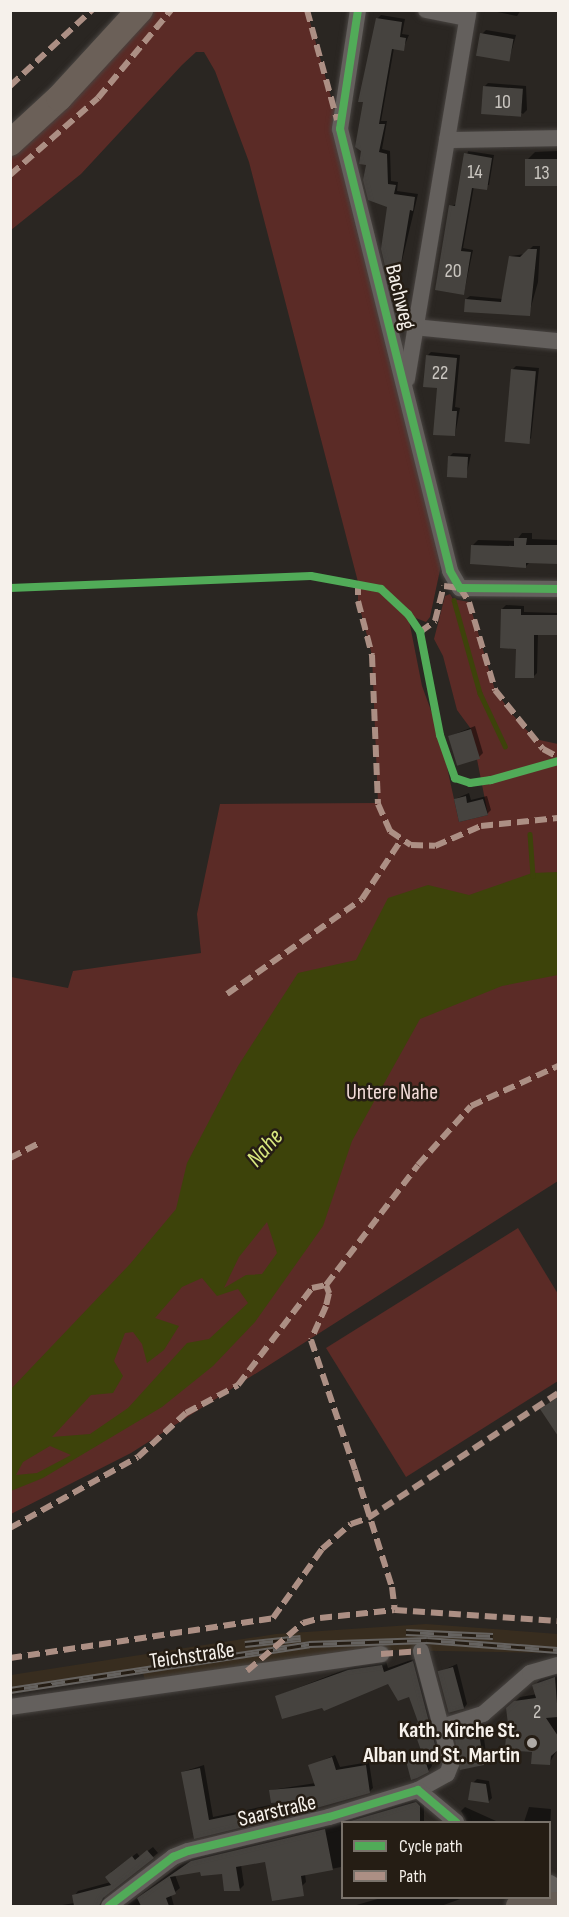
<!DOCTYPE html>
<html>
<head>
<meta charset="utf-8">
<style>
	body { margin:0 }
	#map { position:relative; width:569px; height:1917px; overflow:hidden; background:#2a2622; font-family:"Sofia Sans Condensed",sans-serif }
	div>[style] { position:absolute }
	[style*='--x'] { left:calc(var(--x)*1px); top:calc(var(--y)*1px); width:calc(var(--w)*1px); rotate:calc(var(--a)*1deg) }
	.built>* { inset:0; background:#382d1f }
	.green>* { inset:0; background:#5b2b26 }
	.water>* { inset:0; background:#3d430a }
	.shadow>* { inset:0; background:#0007 }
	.stream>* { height:4.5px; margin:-2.25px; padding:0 2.25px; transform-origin:2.25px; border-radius:2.25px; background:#3d430a }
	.building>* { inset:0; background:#46433f; transform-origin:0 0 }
	.roads { filter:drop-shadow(0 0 2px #484441) drop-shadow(0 0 2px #484441) }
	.minor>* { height:16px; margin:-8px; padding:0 8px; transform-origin:8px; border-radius:8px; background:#64605d }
	.major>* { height:22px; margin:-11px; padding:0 11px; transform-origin:11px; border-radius:11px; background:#665d56 }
	.highway>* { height:26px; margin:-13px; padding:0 13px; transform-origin:13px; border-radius:13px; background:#6b6058 }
	.rail>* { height:7px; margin-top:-3.5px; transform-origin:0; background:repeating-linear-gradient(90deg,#251d14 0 14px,#666360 0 28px); box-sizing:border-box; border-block:2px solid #666360 }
	.quiet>* { height:6px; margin-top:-3px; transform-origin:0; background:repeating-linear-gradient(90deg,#ac8f84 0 12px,transparent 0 18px) }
	.cycleway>* { height:8px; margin:-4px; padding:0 4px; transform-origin:4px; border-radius:4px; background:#51ab58 }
	.dots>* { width:16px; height:16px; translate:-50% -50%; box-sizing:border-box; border:3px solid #251d14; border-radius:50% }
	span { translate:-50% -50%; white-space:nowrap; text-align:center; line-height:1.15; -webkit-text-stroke:5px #251d14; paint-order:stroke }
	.number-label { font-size:20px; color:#cac6c0 }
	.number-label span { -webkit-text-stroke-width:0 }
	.street-label { font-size:22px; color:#f6f1eb }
	.park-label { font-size:22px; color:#f2dbd8 }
	.poi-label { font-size:22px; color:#f6f1eb; font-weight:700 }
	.right { translate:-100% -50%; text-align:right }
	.water-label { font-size:24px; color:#d9e87f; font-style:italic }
	.frame { position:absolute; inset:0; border:12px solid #f6f1eb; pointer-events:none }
	.legend { position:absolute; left:341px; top:1821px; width:210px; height:78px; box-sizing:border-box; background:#251d14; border:2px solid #79726a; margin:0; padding:8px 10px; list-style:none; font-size:18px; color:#f6f1eb }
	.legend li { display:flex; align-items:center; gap:12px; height:30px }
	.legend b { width:30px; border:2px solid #79726a }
</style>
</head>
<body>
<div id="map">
	<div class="built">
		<div style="clip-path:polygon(426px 1624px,558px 1634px,558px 1653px,386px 1650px,145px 1680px,143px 1673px,11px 1694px,11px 1675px,276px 1634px)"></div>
	</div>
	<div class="green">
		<div style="clip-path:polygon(152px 11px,307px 11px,340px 129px,440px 551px,440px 570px,430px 617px,426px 622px,408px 615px,422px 686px,440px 735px,459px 822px,488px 815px,471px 729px,457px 710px,443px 656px,434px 639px,445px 596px,450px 594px,453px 599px,469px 602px,495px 690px,512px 714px,535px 739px,558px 744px,558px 1181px,131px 1453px,11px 1514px,11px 977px,68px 988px,73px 971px,201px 953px,197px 914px,220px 804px,378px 803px,372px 655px,358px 601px,358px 582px,249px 162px,215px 71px,204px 52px,196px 52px,182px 65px,81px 174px,11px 230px,11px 155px)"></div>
		<div style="clip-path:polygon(518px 1228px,558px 1294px,558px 1381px,406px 1477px,326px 1348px)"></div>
	</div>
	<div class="water">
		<div style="clip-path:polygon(evenodd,558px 872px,558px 975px,502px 986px,420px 1019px,352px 1141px,323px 1226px,255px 1322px,213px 1366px,162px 1407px,43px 1478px,11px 1491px,11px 1389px,130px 1264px,176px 1209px,187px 1163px,238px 1066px,298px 973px,356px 960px,388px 898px,428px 885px,469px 895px,532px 873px,558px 872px,267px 1222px,277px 1253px,262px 1274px,246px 1275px,224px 1288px,239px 1257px,267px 1222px,558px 872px,202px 1278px,217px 1296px,238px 1289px,248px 1303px,209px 1339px,187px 1343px,128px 1408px,90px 1434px,52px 1437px,91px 1395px,113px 1393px,123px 1376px,114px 1361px,125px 1333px,133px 1332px,142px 1344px,147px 1363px,164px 1350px,179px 1326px,155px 1318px,182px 1287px,202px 1278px,558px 872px,50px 1446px,71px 1455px,37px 1473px,16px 1475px,23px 1462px,50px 1446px)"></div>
	</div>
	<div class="shadow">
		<div style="clip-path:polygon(487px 10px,521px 10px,517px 16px)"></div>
		<div style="clip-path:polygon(381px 15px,405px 19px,402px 34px,409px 35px,403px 49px,394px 48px,381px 121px,387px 121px,382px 149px,390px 151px,391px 181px,398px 182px,397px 191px,418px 194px,396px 286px,389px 206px,370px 199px,377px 19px)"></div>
		<div style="clip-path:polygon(486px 30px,516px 35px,509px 60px,482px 34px)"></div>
		<div style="clip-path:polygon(488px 83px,526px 86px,527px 110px,523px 114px,484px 87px)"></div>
		<div style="clip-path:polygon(468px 151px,494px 155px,489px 185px,474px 186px,463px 248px,473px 250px,464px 293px,450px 206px,457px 204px)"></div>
		<div style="clip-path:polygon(558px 151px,558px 185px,526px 185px,527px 160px,535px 152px)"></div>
		<div style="clip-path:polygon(533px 246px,540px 246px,538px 282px,529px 314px,466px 299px,470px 296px,503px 299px,511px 256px,525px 254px)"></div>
		<div style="clip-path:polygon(431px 352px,460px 355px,455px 407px,460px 408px,455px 435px,427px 356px)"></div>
		<div style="clip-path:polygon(516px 366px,539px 368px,531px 438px,527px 442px,512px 370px)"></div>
		<div style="clip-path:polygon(453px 453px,471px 454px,466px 477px,449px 457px)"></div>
		<div style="clip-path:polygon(522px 533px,532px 533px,532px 539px,558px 540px,558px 562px,531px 561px,525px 567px,472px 546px,478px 540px,516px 541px)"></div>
		<div style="clip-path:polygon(506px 605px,524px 606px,524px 612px,558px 613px,558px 634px,538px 634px,537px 673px,533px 677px,502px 609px)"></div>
		<div style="clip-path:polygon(475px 726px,483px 753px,479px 757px,450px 736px)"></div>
		<div style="clip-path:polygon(469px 793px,471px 800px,487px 796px,491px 810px,487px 814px,455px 799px)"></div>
		<div style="clip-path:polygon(417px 1658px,442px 1754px,431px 1761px,432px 1766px,428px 1771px,408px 1762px,424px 1754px,419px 1722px,410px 1695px,389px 1682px,325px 1710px,323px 1706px,277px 1696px,354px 1666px,386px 1661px,388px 1668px)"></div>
		<div style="clip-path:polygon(457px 1664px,467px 1704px,464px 1708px,439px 1672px)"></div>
		<div style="clip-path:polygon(558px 1673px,558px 1748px,549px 1764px,510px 1723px,508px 1708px,520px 1697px,538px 1694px,537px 1683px,541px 1678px)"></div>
		<div style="clip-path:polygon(482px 1724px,487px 1760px,483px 1764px,456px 1735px)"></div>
		<div style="clip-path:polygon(335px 1755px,340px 1767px,369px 1762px,373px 1788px,370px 1791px,293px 1799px,271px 1790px,316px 1783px,310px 1766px)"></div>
		<div style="clip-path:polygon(204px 1765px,213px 1817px,270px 1805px,272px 1815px,195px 1837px,182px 1772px)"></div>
		<div style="clip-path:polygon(477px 1779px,489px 1781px,492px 1798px,488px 1802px,473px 1783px)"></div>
		<div style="clip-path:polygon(421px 1798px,424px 1801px,424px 1822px,342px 1822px,342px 1876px,341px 1867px,305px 1874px,306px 1882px,302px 1886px,266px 1860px,241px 1865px,244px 1885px,240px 1889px,224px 1873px,201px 1871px,175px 1875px,180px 1888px,171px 1895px,174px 1906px,126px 1906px,184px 1862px,197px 1857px,337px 1823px)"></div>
		<div style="clip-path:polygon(465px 1807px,496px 1821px,496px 1822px,467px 1822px,461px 1811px)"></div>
		<div style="clip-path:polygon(529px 1807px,551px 1809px,550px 1829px,550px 1822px,524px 1822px)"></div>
		<div style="clip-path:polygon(153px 1847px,158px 1853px,104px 1896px,107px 1906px,56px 1906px,75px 1903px,74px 1896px,78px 1891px,111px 1882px,111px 1872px,137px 1853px,140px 1857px)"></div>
		<div style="clip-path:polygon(381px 1898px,463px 1898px,441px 1906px,353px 1906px)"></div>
	</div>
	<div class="stream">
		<div style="--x:454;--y:600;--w:97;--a:74.4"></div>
		<div style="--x:480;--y:693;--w:59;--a:64.7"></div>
		<div style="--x:530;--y:834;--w:42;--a:85.9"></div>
	</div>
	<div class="building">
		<div style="clip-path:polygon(376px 18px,402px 22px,400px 37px,406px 38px,404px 51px,392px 49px,379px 124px,385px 124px,379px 152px,387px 154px,388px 184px,396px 185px,394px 194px,415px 197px,413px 211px,410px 210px,397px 288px,390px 287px,381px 249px,387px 207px,368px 200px,363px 180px,366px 165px,359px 164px,361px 151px,355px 147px,363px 102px,358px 102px)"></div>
		<div style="left:480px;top:33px;width:34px;height:23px;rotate:10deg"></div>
		<div style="left:483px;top:86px;width:40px;height:28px;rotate:4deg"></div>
		<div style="clip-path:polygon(464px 153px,492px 158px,487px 190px,472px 188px,461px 251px,471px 252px,464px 295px,435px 290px,449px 205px,455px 206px)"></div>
		<div style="left:525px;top:159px;width:33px;height:27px"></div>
		<div style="clip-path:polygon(528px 249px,537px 249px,530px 316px,464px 312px,465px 299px,501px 302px,509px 256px,520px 257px)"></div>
		<div style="clip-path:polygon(426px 355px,457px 358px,452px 411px,457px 411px,455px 436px,433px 435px,437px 388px,423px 387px)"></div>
		<div style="left:511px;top:369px;width:25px;height:73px;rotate:5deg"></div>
		<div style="left:448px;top:456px;width:20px;height:21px;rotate:3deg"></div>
		<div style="clip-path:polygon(514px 538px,527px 538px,526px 545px,558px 545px,558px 564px,526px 563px,526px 568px,470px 564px,471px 545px,514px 546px)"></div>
		<div style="clip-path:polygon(501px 609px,521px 609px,521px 615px,557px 615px,557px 635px,534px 635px,534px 678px,515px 678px,516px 649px,500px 648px)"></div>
		<div style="left:471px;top:729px;width:31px;height:24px;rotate:73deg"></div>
		<div style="clip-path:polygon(466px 796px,467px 803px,483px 799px,488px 815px,459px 822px,454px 799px)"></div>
		<div style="clip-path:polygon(558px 1397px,558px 1436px,540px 1409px)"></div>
		<div style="clip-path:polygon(413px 1661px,439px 1760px,426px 1763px,429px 1772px,417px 1778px,411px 1780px,406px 1761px,423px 1756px,413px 1728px,418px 1722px,409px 1697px,398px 1701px,388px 1684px,324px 1711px,322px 1708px,282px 1719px,275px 1696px,348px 1670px,382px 1665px,384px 1672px)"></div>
		<div style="left:453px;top:1667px;width:43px;height:16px;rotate:75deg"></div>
		<div style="clip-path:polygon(555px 1677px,558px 1717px,546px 1718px,558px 1736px,558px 1750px,551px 1756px,550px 1765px,531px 1764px,532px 1752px,505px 1750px,506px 1735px,501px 1730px,508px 1724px,506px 1708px,514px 1701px,536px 1698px,532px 1685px)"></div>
		<div style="clip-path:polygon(478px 1726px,484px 1765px,460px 1770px,454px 1734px)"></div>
		<div style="clip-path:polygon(332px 1757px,336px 1770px,366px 1765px,370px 1793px,295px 1814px,292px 1801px,271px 1803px,269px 1790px,315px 1786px,308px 1765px)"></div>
		<div style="clip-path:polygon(200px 1768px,209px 1820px,267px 1808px,269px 1821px,194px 1839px,181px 1772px)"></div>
		<div style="clip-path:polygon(471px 1782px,486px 1784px,489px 1803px,468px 1800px)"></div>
		<div style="clip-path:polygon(416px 1802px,420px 1806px,420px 1821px,347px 1822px)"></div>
		<div style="clip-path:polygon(325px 1829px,333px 1870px,301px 1876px,304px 1896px,272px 1901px,265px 1862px,236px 1867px,240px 1891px,224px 1891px,222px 1874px,201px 1876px,200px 1872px,170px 1877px,176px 1894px,166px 1898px,169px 1906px,141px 1906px,137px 1898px,191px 1861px)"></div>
		<div style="clip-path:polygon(147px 1850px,154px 1858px,103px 1898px,99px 1906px,74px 1906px,72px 1895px,111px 1885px,105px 1877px,132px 1856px,135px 1860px)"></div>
	</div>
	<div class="roads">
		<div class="minor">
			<div style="--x:358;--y:10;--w:120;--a:98.6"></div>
			<div style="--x:340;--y:129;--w:455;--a:76"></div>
			<div style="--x:450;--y:571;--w:20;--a:60"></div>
			<div style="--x:460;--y:588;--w:98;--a:0.6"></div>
			<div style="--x:426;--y:10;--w:42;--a:11"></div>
			<div style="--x:447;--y:140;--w:111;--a:-1"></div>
			<div style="--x:414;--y:327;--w:145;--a:5.6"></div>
			<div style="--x:407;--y:379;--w:374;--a:-80.5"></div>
			<div style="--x:10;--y:1707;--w:375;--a:-8.1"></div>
			<div style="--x:442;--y:1727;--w:43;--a:-17.6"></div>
			<div style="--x:483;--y:1714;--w:62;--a:-41.1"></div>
			<div style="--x:530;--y:1673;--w:29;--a:-16"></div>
			<div style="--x:418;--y:1790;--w:33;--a:-29"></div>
			<div style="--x:447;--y:1774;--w:11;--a:-68"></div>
			<div style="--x:451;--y:1764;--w:117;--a:-104.9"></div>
			<div style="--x:550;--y:1883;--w:9;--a:32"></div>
			<div style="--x:109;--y:1906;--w:81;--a:-37.4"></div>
			<div style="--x:173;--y:1857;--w:16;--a:-22"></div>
			<div style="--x:188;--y:1851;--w:145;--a:-13.6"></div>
			<div style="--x:329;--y:1817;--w:93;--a:-16.9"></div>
			<div style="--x:418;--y:1790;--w:50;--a:40.1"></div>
		</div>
		<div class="major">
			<div style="--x:517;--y:1906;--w:41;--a:-4.2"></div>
		</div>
		<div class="highway">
			<div style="--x:10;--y:143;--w:67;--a:-42.6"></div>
			<div style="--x:59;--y:98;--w:120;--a:-47.4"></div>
		</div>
	</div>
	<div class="rail">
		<div style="--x:406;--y:1632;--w:87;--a:2.6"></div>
		<div style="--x:245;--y:1644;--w:56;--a:-6.1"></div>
		<div style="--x:10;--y:1690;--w:303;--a:-8.7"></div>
		<div style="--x:309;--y:1644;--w:118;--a:-1.9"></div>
		<div style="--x:427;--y:1640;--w:131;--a:4.4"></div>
	</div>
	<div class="quiet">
		<div style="--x:307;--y:10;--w:114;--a:74.7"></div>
		<div style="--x:10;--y:86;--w:112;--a:-42.8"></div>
		<div style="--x:10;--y:175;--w:117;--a:-41.2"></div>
		<div style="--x:98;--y:98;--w:114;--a:-50.3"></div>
		<div style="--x:358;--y:583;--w:18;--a:90"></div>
		<div style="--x:358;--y:601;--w:56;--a:75.5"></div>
		<div style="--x:372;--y:655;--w:149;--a:87.7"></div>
		<div style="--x:378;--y:804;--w:30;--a:66"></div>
		<div style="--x:390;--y:831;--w:25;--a:34"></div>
		<div style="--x:411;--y:845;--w:24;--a:2"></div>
		<div style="--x:435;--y:846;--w:50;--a:-23.5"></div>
		<div style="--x:481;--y:826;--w:77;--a:-5.9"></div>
		<div style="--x:420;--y:632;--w:19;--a:-36"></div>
		<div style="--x:435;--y:621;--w:36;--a:-76"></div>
		<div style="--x:444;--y:586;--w:16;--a:7"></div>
		<div style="--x:460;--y:588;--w:17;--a:57"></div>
		<div style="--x:469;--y:602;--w:92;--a:73.5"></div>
		<div style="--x:495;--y:690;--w:76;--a:50.9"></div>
		<div style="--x:543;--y:749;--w:17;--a:28"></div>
		<div style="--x:227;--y:994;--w:165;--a:-35.1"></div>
		<div style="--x:362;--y:899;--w:71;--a:-56.5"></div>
		<div style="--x:10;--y:1158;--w:33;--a:-27"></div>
		<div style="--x:326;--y:1285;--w:151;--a:-52.5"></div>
		<div style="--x:418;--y:1165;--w:79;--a:-48.1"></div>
		<div style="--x:471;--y:1106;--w:96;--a:-24.7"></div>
		<div style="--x:10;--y:1528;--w:146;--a:-29"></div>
		<div style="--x:138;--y:1457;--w:65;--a:-42.5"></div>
		<div style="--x:186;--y:1413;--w:59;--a:-28.3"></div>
		<div style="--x:238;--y:1385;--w:122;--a:-52.7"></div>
		<div style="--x:312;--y:1288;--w:14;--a:-12"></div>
		<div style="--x:326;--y:1285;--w:9;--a:69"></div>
		<div style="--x:329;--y:1293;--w:13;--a:103"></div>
		<div style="--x:326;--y:1306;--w:37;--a:114"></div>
		<div style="--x:311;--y:1340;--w:137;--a:71.3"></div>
		<div style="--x:355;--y:1470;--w:123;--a:72.5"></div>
		<div style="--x:392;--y:1587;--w:23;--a:83"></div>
		<div style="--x:381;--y:1654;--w:40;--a:-4.3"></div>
		<div style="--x:10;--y:1658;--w:266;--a:-8.6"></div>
		<div style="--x:273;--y:1618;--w:85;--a:-54.6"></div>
		<div style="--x:322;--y:1549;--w:38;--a:-41"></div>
		<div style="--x:351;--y:1524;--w:18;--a:-19"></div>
		<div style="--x:368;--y:1518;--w:227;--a:-33.3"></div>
		<div style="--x:247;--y:1671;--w:74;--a:-40.6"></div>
		<div style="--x:303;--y:1623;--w:18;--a:-16"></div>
		<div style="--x:320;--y:1618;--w:75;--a:-6.1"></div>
		<div style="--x:395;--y:1610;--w:163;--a:3.9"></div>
	</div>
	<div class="cycleway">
		<div style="--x:358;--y:10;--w:120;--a:98.6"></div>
		<div style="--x:340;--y:129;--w:455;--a:76"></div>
		<div style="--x:450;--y:571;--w:20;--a:60"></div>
		<div style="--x:460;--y:588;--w:98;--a:0.6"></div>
		<div style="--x:10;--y:588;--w:301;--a:-2.3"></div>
		<div style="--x:311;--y:576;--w:71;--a:10.5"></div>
		<div style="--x:381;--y:589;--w:37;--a:43"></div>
		<div style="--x:408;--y:614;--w:22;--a:56"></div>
		<div style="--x:420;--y:632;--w:105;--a:79"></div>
		<div style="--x:440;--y:735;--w:46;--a:70.8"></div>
		<div style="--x:455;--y:778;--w:16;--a:18"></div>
		<div style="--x:470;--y:783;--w:21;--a:-8"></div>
		<div style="--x:491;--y:780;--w:70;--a:-15.8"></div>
		<div style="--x:109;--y:1906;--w:81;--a:-37.4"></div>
		<div style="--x:173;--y:1857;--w:16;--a:-22"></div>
		<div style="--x:188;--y:1851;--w:145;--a:-13.6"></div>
		<div style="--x:329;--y:1817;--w:93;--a:-16.9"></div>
		<div style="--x:418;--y:1790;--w:50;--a:40.1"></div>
	</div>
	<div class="dots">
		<div style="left:532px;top:1743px;background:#afaaa5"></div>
	</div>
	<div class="number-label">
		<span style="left:503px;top:102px">10</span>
		<span style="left:475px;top:172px">14</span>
		<span style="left:542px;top:173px">13</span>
		<span style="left:453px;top:271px">20</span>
		<span style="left:440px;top:373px">22</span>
		<span style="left:537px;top:1712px">2</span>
	</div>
	<div class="street-label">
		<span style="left:400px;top:297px;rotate:76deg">Bachweg</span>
		<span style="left:192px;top:1656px;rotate:-8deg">Teichstraße</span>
		<span style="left:277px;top:1811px;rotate:-13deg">Saarstraße</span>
	</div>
	<div class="park-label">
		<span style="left:392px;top:1093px">Untere Nahe</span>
	</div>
	<div class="poi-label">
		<span class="right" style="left:520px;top:1743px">Kath. Kirche St.<br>Alban und St. Martin</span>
	</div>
	<div class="water-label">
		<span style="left:265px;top:1148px;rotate:-49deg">Nahe</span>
	</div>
	<div class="frame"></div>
	<ul class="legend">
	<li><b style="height:8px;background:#51ab58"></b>Cycle path</li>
	<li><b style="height:8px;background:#ac8f84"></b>Path</li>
	</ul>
</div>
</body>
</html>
